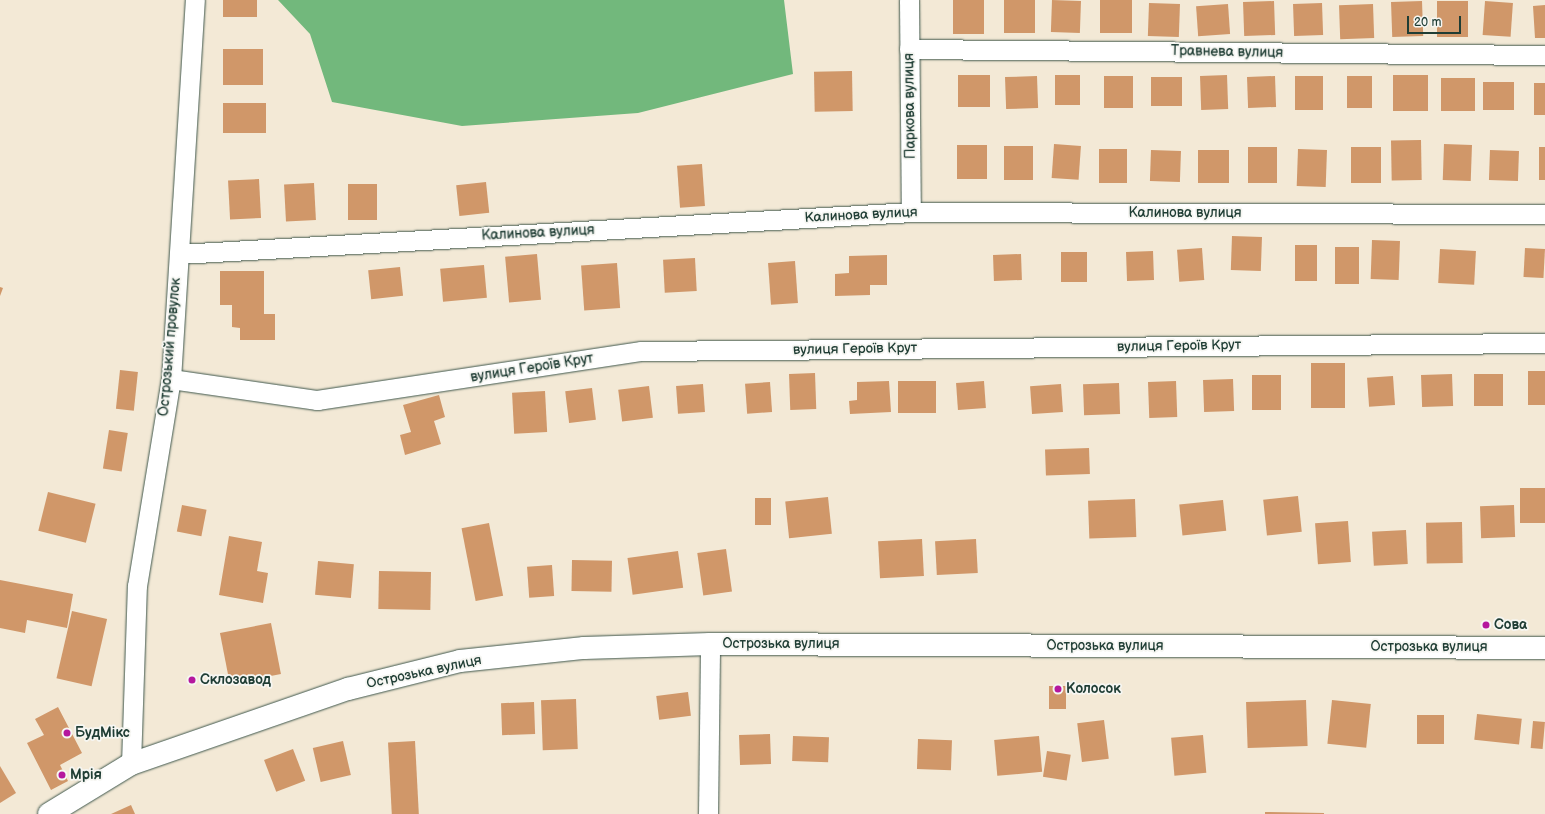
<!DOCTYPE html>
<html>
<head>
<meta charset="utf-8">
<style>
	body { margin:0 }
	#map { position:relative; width:1545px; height:814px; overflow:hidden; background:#f3e9d6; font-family:"Balsamiq Sans",sans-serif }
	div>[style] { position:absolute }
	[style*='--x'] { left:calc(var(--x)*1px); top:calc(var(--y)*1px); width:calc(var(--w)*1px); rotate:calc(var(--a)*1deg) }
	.forest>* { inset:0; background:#72b87c }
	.building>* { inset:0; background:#d09769; transform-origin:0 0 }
	.roads { filter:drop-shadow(0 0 1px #3f574c) drop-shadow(0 0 1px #3f574c) }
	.street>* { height:19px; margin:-9.5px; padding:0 9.5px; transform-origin:9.5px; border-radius:9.5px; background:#fff }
	.secondary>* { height:22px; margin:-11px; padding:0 11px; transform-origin:11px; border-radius:11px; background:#fff }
	.dots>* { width:11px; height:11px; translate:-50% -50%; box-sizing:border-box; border:2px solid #f6f6f2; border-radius:50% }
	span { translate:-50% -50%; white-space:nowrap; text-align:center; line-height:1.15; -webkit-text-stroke:3.5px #f6f6f2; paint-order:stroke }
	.street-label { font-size:14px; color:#1f3d34 }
	.poi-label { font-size:14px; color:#1f3d34; font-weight:700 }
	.left { translate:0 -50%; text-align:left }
	.scale { position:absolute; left:1407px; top:16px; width:54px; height:18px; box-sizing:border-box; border:2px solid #1f3d34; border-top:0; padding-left:5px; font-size:12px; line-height:14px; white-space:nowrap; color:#1f3d34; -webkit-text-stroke:3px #f6f6f2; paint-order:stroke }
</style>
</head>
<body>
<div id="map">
	<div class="forest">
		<div style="clip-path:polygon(278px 0,784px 0,793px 74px,638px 113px,462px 126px,332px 102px,310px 34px)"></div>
	</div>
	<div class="building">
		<div style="left:223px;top:0;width:34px;height:17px"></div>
		<div style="left:953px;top:0;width:31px;height:34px"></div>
		<div style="left:1004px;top:0;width:31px;height:33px"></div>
		<div style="left:1052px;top:0;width:29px;height:32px;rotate:2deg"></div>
		<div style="left:1100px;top:0;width:32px;height:33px"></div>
		<div style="left:1274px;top:1px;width:34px;height:31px;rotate:88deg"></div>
		<div style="left:1422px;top:1px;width:35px;height:31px;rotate:88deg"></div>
		<div style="left:1437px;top:1px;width:31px;height:36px"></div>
		<div style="left:1485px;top:1px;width:28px;height:34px;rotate:4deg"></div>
		<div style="left:1149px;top:3px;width:31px;height:33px;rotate:2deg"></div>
		<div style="left:1322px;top:3px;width:32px;height:29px;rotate:88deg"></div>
		<div style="left:1228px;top:4px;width:30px;height:32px;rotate:86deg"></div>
		<div style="left:1373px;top:4px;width:34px;height:34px;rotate:88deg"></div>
		<div style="clip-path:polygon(1545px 5px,1545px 38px,1535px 38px,1533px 6px)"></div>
		<div style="left:263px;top:49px;width:36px;height:40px;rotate:90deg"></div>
		<div style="left:852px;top:71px;width:40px;height:38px;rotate:89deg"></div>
		<div style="left:958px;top:75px;width:32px;height:32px"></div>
		<div style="left:1055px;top:75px;width:25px;height:30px"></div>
		<div style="left:1227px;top:75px;width:34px;height:27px;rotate:88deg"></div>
		<div style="left:1393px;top:75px;width:35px;height:36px"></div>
		<div style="left:1037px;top:76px;width:32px;height:32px;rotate:88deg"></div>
		<div style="left:1104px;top:76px;width:29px;height:32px"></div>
		<div style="left:1275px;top:76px;width:31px;height:28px;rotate:88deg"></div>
		<div style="left:1295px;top:76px;width:28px;height:34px"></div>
		<div style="left:1372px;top:76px;width:32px;height:25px;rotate:90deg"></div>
		<div style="left:1151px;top:77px;width:31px;height:29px"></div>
		<div style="left:1475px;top:78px;width:33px;height:34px;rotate:90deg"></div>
		<div style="left:1483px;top:82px;width:31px;height:28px"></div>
		<div style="left:1534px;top:83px;width:11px;height:32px"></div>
		<div style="left:223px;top:103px;width:43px;height:30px"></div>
		<div style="left:1421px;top:140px;width:40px;height:30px;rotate:89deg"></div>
		<div style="left:1054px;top:144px;width:27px;height:34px;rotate:4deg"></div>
		<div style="left:1444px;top:144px;width:28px;height:36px;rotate:2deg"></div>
		<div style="left:957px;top:145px;width:30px;height:34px"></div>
		<div style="left:1004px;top:146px;width:29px;height:34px"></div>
		<div style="left:1248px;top:147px;width:29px;height:36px"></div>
		<div style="left:1351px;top:147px;width:30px;height:36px"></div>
		<div style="left:1539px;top:147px;width:6px;height:33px"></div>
		<div style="left:1099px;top:149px;width:28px;height:34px"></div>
		<div style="left:1298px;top:149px;width:29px;height:37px;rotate:2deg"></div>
		<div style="left:1151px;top:150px;width:30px;height:31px;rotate:2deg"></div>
		<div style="left:1198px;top:150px;width:31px;height:33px"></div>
		<div style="left:1490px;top:150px;width:29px;height:30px;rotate:2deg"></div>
		<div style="left:702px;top:164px;width:42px;height:25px;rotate:86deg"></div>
		<div style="left:259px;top:179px;width:39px;height:31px;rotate:87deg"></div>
		<div style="left:486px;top:182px;width:31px;height:30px;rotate:84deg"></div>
		<div style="left:314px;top:183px;width:37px;height:30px;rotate:87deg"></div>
		<div style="left:348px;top:184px;width:29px;height:36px"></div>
		<div style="left:1232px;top:236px;width:30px;height:34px;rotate:2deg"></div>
		<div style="left:1372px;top:240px;width:28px;height:39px;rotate:2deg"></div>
		<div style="left:1295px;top:245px;width:22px;height:36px"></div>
		<div style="left:1335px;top:247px;width:24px;height:37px"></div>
		<div style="left:1202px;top:248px;width:32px;height:25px;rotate:86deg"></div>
		<div style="left:1525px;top:248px;width:20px;height:29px;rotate:3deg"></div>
		<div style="left:1440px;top:249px;width:36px;height:34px;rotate:3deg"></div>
		<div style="left:1153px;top:251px;width:29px;height:27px;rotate:88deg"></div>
		<div style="left:1087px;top:252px;width:30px;height:26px;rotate:90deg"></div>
		<div style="left:537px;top:254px;width:46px;height:32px;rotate:85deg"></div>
		<div style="left:1021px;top:254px;width:26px;height:28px;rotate:88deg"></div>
		<div style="clip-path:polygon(887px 255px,887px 285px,870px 285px,870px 295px,835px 296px,835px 274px,849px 273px,849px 256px)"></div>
		<div style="left:695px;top:258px;width:33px;height:32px;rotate:87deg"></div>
		<div style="left:795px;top:261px;width:42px;height:27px;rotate:86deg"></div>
		<div style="left:617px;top:263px;width:45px;height:36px;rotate:86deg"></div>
		<div style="left:484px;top:265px;width:33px;height:44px;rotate:85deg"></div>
		<div style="left:400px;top:267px;width:29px;height:32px;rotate:84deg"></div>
		<div style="clip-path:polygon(220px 271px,264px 271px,264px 314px,275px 314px,275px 340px,240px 340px,240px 328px,232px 327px,232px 305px,220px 305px)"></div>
		<div style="clip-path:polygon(0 287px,3px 288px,0 296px)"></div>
		<div style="left:1311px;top:363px;width:34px;height:45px"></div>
		<div style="left:120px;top:370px;width:18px;height:39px;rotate:6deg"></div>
		<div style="left:1528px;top:371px;width:17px;height:34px"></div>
		<div style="left:815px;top:373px;width:36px;height:26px;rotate:88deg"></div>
		<div style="left:1452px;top:374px;width:32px;height:31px;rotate:88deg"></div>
		<div style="left:1474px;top:374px;width:29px;height:32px"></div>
		<div style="left:1281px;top:375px;width:35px;height:29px;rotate:90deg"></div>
		<div style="left:1393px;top:376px;width:29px;height:26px;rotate:86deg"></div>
		<div style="left:1233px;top:379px;width:32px;height:30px;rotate:88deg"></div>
		<div style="clip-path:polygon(889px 381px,891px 412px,850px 414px,849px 401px,857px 400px,857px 382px)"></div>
		<div style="left:898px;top:381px;width:38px;height:32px"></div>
		<div style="left:984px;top:381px;width:27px;height:28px;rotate:86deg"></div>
		<div style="left:1176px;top:381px;width:36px;height:28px;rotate:88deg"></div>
		<div style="left:770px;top:382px;width:30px;height:25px;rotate:86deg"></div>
		<div style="left:1119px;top:383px;width:31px;height:36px;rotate:88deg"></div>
		<div style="left:703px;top:384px;width:28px;height:27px;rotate:86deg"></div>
		<div style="left:1061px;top:384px;width:28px;height:31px;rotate:86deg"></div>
		<div style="left:649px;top:386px;width:32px;height:31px;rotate:83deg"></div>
		<div style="left:592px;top:388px;width:32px;height:27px;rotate:83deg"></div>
		<div style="left:545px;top:391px;width:41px;height:33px;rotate:87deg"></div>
		<div style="clip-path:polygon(439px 395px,445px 417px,434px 421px,441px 444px,405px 455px,400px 435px,411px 432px,403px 405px)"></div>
		<div style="left:109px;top:430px;width:19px;height:39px;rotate:9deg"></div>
		<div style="left:1089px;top:448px;width:26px;height:44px;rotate:88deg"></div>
		<div style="left:1545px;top:488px;width:35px;height:25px;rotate:90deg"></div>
		<div style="left:48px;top:492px;width:49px;height:40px;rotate:14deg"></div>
		<div style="left:1298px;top:496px;width:36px;height:35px;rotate:84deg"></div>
		<div style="left:828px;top:497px;width:37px;height:43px;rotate:84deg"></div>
		<div style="left:755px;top:498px;width:16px;height:27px"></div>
		<div style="left:1135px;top:499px;width:38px;height:47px;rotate:88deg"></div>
		<div style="left:1223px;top:500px;width:31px;height:44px;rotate:84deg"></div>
		<div style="left:182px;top:505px;width:25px;height:27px;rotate:11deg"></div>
		<div style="left:1514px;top:505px;width:32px;height:34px;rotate:88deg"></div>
		<div style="left:1348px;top:521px;width:41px;height:33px;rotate:86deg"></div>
		<div style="left:1462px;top:522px;width:41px;height:36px;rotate:89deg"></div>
		<div style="left:489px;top:523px;width:74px;height:28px;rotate:79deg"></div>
		<div style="left:1406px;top:530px;width:34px;height:34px;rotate:87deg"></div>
		<div style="clip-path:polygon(229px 536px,262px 542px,257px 571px,268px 573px,263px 603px,219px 595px)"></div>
		<div style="left:922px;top:539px;width:37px;height:44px;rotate:87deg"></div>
		<div style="left:976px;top:539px;width:34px;height:41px;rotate:87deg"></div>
		<div style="left:726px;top:549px;width:43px;height:29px;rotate:82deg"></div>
		<div style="left:678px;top:551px;width:37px;height:51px;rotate:82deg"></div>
		<div style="left:572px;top:560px;width:40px;height:31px;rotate:1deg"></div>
		<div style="left:318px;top:561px;width:36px;height:34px;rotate:5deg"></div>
		<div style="left:552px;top:565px;width:31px;height:25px;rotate:86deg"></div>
		<div style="left:379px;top:571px;width:52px;height:38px;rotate:1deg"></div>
		<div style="clip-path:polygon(0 580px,73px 594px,67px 628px,27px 620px,25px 633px,0 628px)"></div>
		<div style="left:72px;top:611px;width:36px;height:69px;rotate:13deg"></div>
		<div style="left:271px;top:623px;width:52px;height:52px;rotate:79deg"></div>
		<div style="left:1049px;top:686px;width:17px;height:23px"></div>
		<div style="left:688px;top:692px;width:24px;height:32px;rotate:83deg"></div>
		<div style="left:576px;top:699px;width:50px;height:35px;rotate:88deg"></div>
		<div style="left:1306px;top:700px;width:46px;height:60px;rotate:88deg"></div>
		<div style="left:1332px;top:700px;width:39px;height:44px;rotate:6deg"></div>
		<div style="left:534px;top:702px;width:32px;height:33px;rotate:88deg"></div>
		<div style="clip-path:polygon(58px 707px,82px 753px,60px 765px,68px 781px,51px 790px,27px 743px,44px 735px,35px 719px)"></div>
		<div style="left:1477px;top:714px;width:45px;height:26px;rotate:6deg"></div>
		<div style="left:1417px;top:715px;width:27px;height:29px"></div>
		<div style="left:1104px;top:720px;width:39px;height:27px;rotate:83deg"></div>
		<div style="left:1533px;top:721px;width:12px;height:27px;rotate:5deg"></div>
		<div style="left:770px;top:734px;width:30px;height:31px;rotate:88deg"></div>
		<div style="left:1203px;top:735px;width:38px;height:32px;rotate:85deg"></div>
		<div style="left:793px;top:736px;width:36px;height:25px;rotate:2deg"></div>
		<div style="left:1039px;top:736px;width:36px;height:45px;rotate:85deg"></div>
		<div style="left:918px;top:739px;width:34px;height:30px;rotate:2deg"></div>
		<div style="left:343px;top:741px;width:35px;height:31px;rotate:77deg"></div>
		<div style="left:415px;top:741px;width:73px;height:27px;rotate:87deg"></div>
		<div style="left:293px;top:749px;width:34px;height:31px;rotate:69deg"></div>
		<div style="left:1047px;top:751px;width:24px;height:26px;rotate:9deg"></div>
		<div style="clip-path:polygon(0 766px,16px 793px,0 803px)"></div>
		<div style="clip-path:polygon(131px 805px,135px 814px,111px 814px)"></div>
		<div style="clip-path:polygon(1265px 812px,1324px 813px,1324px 814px,1265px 814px)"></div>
	</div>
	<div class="roads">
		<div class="street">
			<div style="--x:909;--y:0;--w:212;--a:89.5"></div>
			<div style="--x:909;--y:49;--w:636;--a:0.54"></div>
			<div style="--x:179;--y:254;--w:733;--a:-3.28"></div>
			<div style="--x:911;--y:212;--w:634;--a:0.18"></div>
			<div style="--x:171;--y:379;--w:148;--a:8.2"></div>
			<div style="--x:317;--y:400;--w:328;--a:-8.6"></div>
			<div style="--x:641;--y:351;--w:904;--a:-0.51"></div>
			<div style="--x:131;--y:764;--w:178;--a:-88.1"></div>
			<div style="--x:137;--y:586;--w:210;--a:-80.7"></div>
			<div style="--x:171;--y:379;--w:380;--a:-86.4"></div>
			<div style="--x:708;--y:814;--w:170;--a:-89.3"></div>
		</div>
		<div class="secondary">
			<div style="--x:49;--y:814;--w:96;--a:-31.4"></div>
			<div style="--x:131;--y:764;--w:230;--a:-19.1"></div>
			<div style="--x:348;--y:689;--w:115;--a:-14"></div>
			<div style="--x:460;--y:661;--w:125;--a:-6"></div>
			<div style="--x:584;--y:648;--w:126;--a:-1.8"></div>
			<div style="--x:710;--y:644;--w:835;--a:0.27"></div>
		</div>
	</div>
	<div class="dots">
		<div style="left:1486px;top:625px;background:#b5179e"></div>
		<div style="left:192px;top:680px;background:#b5179e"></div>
		<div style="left:1058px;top:689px;background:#b5179e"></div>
		<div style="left:67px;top:733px;background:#b5179e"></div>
		<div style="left:62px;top:775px;background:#b5179e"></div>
	</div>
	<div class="street-label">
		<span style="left:1227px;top:52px;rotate:1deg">Травнева вулиця</span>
		<span style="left:910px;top:106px;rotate:-91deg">Паркова вулиця</span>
		<span style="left:1185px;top:213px">Калинова вулиця</span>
		<span style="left:861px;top:215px;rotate:-3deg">Калинова вулиця</span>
		<span style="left:538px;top:233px;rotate:-3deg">Калинова вулиця</span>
		<span style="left:1179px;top:346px;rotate:-1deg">вулиця Героїв Крут</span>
		<span style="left:170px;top:347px;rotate:-85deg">Острозький провулок</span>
		<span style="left:855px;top:349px;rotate:-1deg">вулиця Героїв Крут</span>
		<span style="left:532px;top:368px;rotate:-9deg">вулиця Героїв Крут</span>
		<span style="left:781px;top:644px">Острозька вулиця</span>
		<span style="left:1105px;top:646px">Острозька вулиця</span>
		<span style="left:1429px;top:647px">Острозька вулиця</span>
		<span style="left:424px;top:672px;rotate:-12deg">Острозька вулиця</span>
	</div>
	<div class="poi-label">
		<span class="left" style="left:1494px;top:625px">Сова</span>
		<span class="left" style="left:200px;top:680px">Склозавод</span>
		<span class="left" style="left:1066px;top:689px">Колосок</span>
		<span class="left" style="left:75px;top:733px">БудМікс</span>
		<span class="left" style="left:70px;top:775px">Мрія</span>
	</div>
	<div class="scale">20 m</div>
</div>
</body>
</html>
